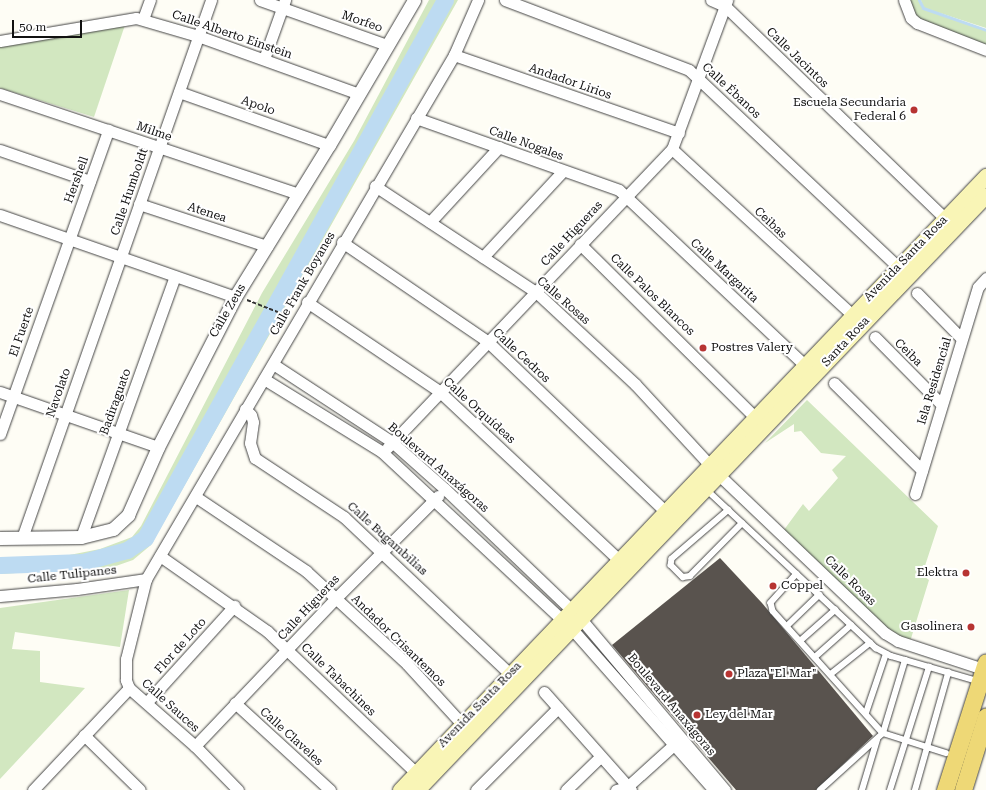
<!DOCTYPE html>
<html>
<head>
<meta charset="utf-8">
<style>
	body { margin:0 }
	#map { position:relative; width:986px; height:790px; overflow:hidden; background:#fefdf5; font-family:"Roboto Serif",serif }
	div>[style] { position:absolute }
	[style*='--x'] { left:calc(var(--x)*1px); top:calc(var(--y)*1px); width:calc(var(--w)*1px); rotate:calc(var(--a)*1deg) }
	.green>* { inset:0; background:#d2e7c0 }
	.stream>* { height:3px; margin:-1.5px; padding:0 1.5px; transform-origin:1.5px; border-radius:1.5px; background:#bddbf2 }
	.river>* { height:17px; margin:-8.5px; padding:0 8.5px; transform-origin:8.5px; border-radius:8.5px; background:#bddbf2 }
	.building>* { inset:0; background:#59534e }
	.path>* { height:1.5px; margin-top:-0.75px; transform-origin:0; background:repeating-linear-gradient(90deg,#333 0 4px,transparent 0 6px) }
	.roads { filter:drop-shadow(0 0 1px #444) drop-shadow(0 0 1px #444) }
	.service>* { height:5.5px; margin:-2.75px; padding:0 2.75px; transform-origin:2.75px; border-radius:2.75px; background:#fff }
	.minor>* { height:11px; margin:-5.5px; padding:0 5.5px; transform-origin:5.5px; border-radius:5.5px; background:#fff }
	.tertiary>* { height:13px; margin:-6.5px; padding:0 6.5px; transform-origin:6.5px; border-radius:6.5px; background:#fff }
	.secondary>* { height:15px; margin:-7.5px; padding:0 7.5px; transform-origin:7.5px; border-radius:7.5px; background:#f9f5b6 }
	.primary>* { height:17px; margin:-8.5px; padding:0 8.5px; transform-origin:8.5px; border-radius:8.5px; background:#eed876 }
	.dots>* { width:11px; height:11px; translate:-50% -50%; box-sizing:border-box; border:2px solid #fff; border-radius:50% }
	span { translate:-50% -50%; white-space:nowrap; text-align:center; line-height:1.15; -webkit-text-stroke:4px #fff; paint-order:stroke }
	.street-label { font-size:12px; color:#111 }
	.poi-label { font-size:12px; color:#111 }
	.right { translate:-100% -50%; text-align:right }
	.left { translate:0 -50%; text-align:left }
	.scale { position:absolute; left:12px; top:20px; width:70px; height:18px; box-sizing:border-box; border:2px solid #111; border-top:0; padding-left:5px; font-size:12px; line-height:14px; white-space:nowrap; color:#111; -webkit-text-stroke:3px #fff; paint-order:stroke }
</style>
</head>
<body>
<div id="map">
	<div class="green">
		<div style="clip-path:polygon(429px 0,458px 0,151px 545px,133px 560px,113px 567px,0 574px,0 557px,54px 558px,100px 549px,132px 537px,141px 526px,262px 293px,354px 141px)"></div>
		<div style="clip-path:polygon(904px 0,919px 0,922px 6px,921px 0,986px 0,986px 28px,937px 12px,986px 31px,986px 48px,917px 23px)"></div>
		<div style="clip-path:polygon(126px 22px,94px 117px,0 88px,0 47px)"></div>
		<div style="clip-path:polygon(807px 400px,938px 526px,922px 575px,929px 580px,909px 645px,898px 641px,781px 534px,803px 504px,809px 511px,838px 478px,832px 470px,846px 456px,821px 453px,801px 431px,794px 432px,794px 424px,765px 443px)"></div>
		<div style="clip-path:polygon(129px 590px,120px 647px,15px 632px,12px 649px,40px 651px,40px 682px,85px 688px,0 779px,0 608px)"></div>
	</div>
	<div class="stream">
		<div style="--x:919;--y:0;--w:9;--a:63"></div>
		<div style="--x:923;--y:8;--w:67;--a:19.2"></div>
	</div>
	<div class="river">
		<div style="--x:0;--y:565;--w:83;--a:-2.1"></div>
		<div style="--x:83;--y:562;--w:46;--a:-15.3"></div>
		<div style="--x:127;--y:550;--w:22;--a:-34"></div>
		<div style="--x:145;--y:538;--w:616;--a:-60.86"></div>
	</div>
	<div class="building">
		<div style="clip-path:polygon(720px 558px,762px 603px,873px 736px,816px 790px,736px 790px,612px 645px)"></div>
	</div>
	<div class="path">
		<div style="--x:247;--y:300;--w:44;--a:21.3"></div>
	</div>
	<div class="roads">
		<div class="service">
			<div style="--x:706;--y:489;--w:233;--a:43.1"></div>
			<div style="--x:876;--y:648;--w:17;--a:28"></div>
			<div style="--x:891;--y:656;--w:90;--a:16.2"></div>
			<div style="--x:729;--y:510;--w:75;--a:139.3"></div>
			<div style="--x:672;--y:559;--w:6;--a:99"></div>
			<div style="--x:671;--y:565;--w:17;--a:45"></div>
			<div style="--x:683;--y:577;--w:7;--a:-8"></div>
			<div style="--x:690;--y:576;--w:74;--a:-45.5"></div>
			<div style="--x:797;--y:574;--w:39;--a:132"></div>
			<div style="--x:771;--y:603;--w:8;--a:76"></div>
			<div style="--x:773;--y:611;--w:164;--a:48"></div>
			<div style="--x:787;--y:626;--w:45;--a:-44.1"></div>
			<div style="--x:800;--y:641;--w:47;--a:-41.5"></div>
			<div style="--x:815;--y:657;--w:48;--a:-41.6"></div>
			<div style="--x:831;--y:674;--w:50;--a:-38.5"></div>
			<div style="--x:866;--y:713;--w:62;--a:-71.3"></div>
			<div style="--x:883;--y:733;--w:76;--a:-73.2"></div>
			<div style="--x:820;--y:790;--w:85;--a:-42.1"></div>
			<div style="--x:883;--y:733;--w:66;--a:17.6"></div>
			<div style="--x:862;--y:790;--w:52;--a:-73.3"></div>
			<div style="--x:890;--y:790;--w:129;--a:-72.4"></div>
			<div style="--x:915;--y:790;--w:122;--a:-74.2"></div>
		</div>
		<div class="minor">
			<div style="--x:260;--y:0;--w:135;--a:19.5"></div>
			<div style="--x:505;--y:0;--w:197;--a:20.8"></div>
			<div style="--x:689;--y:70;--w:287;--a:43.3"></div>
			<div style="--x:711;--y:0;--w:15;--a:23"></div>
			<div style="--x:725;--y:6;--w:314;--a:44"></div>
			<div style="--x:904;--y:0;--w:19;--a:69"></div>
			<div style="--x:911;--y:18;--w:8;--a:40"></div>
			<div style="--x:917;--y:23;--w:74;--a:21.4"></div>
			<div style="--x:143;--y:19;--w:20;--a:-70"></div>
			<div style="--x:0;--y:41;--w:138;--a:-9.6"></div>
			<div style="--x:136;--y:18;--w:65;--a:16.2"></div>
			<div style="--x:198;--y:36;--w:171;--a:19.8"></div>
			<div style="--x:454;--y:55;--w:238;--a:19.1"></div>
			<div style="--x:264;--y:59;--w:63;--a:-70.4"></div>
			<div style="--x:179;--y:92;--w:159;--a:19.5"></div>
			<div style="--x:0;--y:94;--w:315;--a:18.5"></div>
			<div style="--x:416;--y:118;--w:215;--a:19.5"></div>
			<div style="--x:619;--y:190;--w:255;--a:43.3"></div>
			<div style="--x:672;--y:149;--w:254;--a:42.6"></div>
			<div style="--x:0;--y:150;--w:95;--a:19"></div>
			<div style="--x:375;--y:186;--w:193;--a:33.4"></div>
			<div style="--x:536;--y:292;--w:135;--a:42.9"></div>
			<div style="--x:635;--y:384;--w:125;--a:47.3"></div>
			<div style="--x:720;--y:476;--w:228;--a:43.6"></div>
			<div style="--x:885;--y:633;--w:15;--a:32"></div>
			<div style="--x:898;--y:641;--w:93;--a:18.2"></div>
			<div style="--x:139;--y:204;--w:135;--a:18.2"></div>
			<div style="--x:0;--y:215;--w:249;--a:19.2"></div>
			<div style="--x:430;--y:222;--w:102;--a:-47.4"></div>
			<div style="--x:342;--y:242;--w:176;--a:34.3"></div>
			<div style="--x:487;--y:341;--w:246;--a:43.7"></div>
			<div style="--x:580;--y:244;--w:246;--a:44.7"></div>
			<div style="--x:483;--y:257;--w:117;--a:-47.1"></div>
			<div style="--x:917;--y:293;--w:63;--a:45.6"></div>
			<div style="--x:307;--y:302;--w:159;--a:34"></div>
			<div style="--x:439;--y:391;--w:254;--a:43.2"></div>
			<div style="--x:875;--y:337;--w:94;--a:45.4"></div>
			<div style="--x:273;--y:364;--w:142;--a:33.2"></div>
			<div style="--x:392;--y:442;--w:71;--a:41.6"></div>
			<div style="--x:445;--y:489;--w:188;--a:43.7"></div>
			<div style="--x:581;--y:619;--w:224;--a:49.9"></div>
			<div style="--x:264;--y:379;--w:139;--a:31.7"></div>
			<div style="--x:382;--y:452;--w:260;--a:43"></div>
			<div style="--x:572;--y:629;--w:215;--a:48.6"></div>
			<div style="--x:834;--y:383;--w:124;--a:44.7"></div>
			<div style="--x:0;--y:392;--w:167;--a:19.2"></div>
			<div style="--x:245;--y:409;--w:8;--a:45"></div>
			<div style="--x:251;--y:415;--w:7;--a:74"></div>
			<div style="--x:253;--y:422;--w:21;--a:98"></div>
			<div style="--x:250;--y:443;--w:16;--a:72"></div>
			<div style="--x:255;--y:458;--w:107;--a:33.5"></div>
			<div style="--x:344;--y:517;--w:228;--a:43.4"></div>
			<div style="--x:0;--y:434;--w:323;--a:-70.4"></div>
			<div style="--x:387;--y:448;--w:413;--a:-46.4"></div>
			<div style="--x:672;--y:149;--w:159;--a:-69.7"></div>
			<div style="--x:915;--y:494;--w:216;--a:-73.1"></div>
			<div style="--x:978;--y:287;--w:12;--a:-48"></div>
			<div style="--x:196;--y:497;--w:133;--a:33.9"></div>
			<div style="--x:306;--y:571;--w:137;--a:42.6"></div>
			<div style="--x:407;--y:664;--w:81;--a:47.5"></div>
			<div style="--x:81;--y:537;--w:277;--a:-70.2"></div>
			<div style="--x:22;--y:538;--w:570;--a:-70.64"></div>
			<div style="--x:160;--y:556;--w:131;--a:35"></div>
			<div style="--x:267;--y:631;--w:206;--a:43.6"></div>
			<div style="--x:0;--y:596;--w:77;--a:-5.2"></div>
			<div style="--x:77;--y:589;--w:70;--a:-8.2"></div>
			<div style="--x:544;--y:692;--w:131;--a:48.4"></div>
			<div style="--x:147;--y:702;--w:130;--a:-47.8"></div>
			<div style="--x:235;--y:703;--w:129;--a:42.5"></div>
			<div style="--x:84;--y:735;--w:78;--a:44.5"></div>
			<div style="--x:195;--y:746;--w:203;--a:-46.4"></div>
			<div style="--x:335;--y:599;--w:146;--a:-45"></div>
			<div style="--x:33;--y:790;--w:140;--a:-46.7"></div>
			<div style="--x:238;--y:790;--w:62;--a:-134.3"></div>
			<div style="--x:195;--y:746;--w:88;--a:-138.7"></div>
			<div style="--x:129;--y:688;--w:9;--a:-111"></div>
			<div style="--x:126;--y:680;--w:21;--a:-90"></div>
			<div style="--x:126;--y:659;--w:82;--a:-76"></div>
			<div style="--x:146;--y:579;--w:608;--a:-59.55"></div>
			<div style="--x:454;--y:55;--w:60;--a:-66.4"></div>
			<div style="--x:476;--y:790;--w:116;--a:-45"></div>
			<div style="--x:566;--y:790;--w:47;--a:-44.1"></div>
			<div style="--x:616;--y:790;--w:11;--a:-15"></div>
			<div style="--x:627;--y:787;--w:70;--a:-42.1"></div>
		</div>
		<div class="tertiary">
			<div style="--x:0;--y:538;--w:81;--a:-0.7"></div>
			<div style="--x:81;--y:537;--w:33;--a:-14"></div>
			<div style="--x:113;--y:529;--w:21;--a:-43"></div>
			<div style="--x:128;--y:515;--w:74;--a:-66.2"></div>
			<div style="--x:158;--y:447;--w:169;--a:-62.8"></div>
			<div style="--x:235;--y:297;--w:179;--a:-58.3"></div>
			<div style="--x:329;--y:145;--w:168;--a:-59.6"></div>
		</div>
		<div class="secondary">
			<div style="--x:400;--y:790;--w:849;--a:-46.34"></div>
			<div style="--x:417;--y:790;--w:823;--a:-46.28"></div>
		</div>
		<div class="primary">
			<div style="--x:945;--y:790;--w:134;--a:-72.2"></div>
			<div style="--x:963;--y:790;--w:77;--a:-72.7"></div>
		</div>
	</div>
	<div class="dots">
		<div style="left:914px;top:110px;background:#b73432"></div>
		<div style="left:703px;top:348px;background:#b73432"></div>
		<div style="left:966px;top:573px;background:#b73432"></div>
		<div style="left:773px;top:586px;background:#b73432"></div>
		<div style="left:971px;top:627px;background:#b73432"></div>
		<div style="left:729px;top:674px;background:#b73432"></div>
		<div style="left:697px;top:715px;background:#b73432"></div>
	</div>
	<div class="street-label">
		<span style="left:362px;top:22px;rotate:19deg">Morfeo</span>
		<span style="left:232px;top:35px;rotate:19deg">Calle Alberto Einstein</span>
		<span style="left:797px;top:58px;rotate:44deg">Calle Jacintos</span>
		<span style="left:570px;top:82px;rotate:19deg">Andador Lirios</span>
		<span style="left:731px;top:91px;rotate:43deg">Calle Ébanos</span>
		<span style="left:258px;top:106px;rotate:19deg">Apolo</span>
		<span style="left:154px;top:132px;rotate:19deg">Milme</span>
		<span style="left:526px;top:144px;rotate:20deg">Calle Nogales</span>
		<span style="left:77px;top:180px;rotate:-70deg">Hershell</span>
		<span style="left:130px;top:192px;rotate:-71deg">Calle Humboldt</span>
		<span style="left:207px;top:213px;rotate:18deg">Atenea</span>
		<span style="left:770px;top:223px;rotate:43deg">Ceibas</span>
		<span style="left:572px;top:234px;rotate:-47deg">Calle Higueras</span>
		<span style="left:906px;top:259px;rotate:-46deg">Avenida Santa Rosa</span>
		<span style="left:724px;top:271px;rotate:43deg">Calle Margarita</span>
		<span style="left:303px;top:284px;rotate:-60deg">Calle Frank Boyanes</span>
		<span style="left:652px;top:295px;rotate:44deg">Calle Palos Blancos</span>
		<span style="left:563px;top:301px;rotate:41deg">Calle Rosas</span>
		<span style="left:228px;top:311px;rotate:-60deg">Calle Zeus</span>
		<span style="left:22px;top:332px;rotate:-71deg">El Fuerte</span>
		<span style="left:846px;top:342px;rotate:-47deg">Santa Rosa</span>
		<span style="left:908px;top:353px;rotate:45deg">Ceiba</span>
		<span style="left:521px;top:356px;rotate:43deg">Calle Cedros</span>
		<span style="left:935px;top:381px;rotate:-73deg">Isla Residencial</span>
		<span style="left:59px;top:393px;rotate:-71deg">Navolato</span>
		<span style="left:116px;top:402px;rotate:-70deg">Badiraguato</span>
		<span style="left:479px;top:411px;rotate:42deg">Calle Orquídeas</span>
		<span style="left:438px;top:468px;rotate:41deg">Boulevard Anaxágoras</span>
		<span style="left:387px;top:539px;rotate:42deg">Calle Bugambilias</span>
		<span style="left:72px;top:575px;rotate:-6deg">Calle Tulipanes</span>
		<span style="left:850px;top:581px;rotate:44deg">Calle Rosas</span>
		<span style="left:309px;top:608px;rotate:-47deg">Calle Higueras</span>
		<span style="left:398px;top:641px;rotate:44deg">Andador Crisantemos</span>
		<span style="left:181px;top:646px;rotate:-48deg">Flor de Loto</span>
		<span style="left:338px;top:680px;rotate:44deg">Calle Tabachines</span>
		<span style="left:480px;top:705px;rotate:-46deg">Avenida Santa Rosa</span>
		<span style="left:671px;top:705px;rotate:50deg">Boulevard Anaxágoras</span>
		<span style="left:170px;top:706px;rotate:42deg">Calle Sauces</span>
		<span style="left:291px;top:737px;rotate:42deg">Calle Claveles</span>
	</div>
	<div class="poi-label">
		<span class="right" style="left:906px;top:110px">Escuela Secundaria<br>Federal 6</span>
		<span class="left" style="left:711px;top:348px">Postres Valery</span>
		<span class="right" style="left:958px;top:573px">Elektra</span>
		<span class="left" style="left:781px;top:586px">Coppel</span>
		<span class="right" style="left:963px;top:627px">Gasolinera</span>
		<span class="left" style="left:737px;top:674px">Plaza "El Mar"</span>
		<span class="left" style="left:705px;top:715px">Ley del Mar</span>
	</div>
	<div class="scale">50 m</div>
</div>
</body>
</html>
